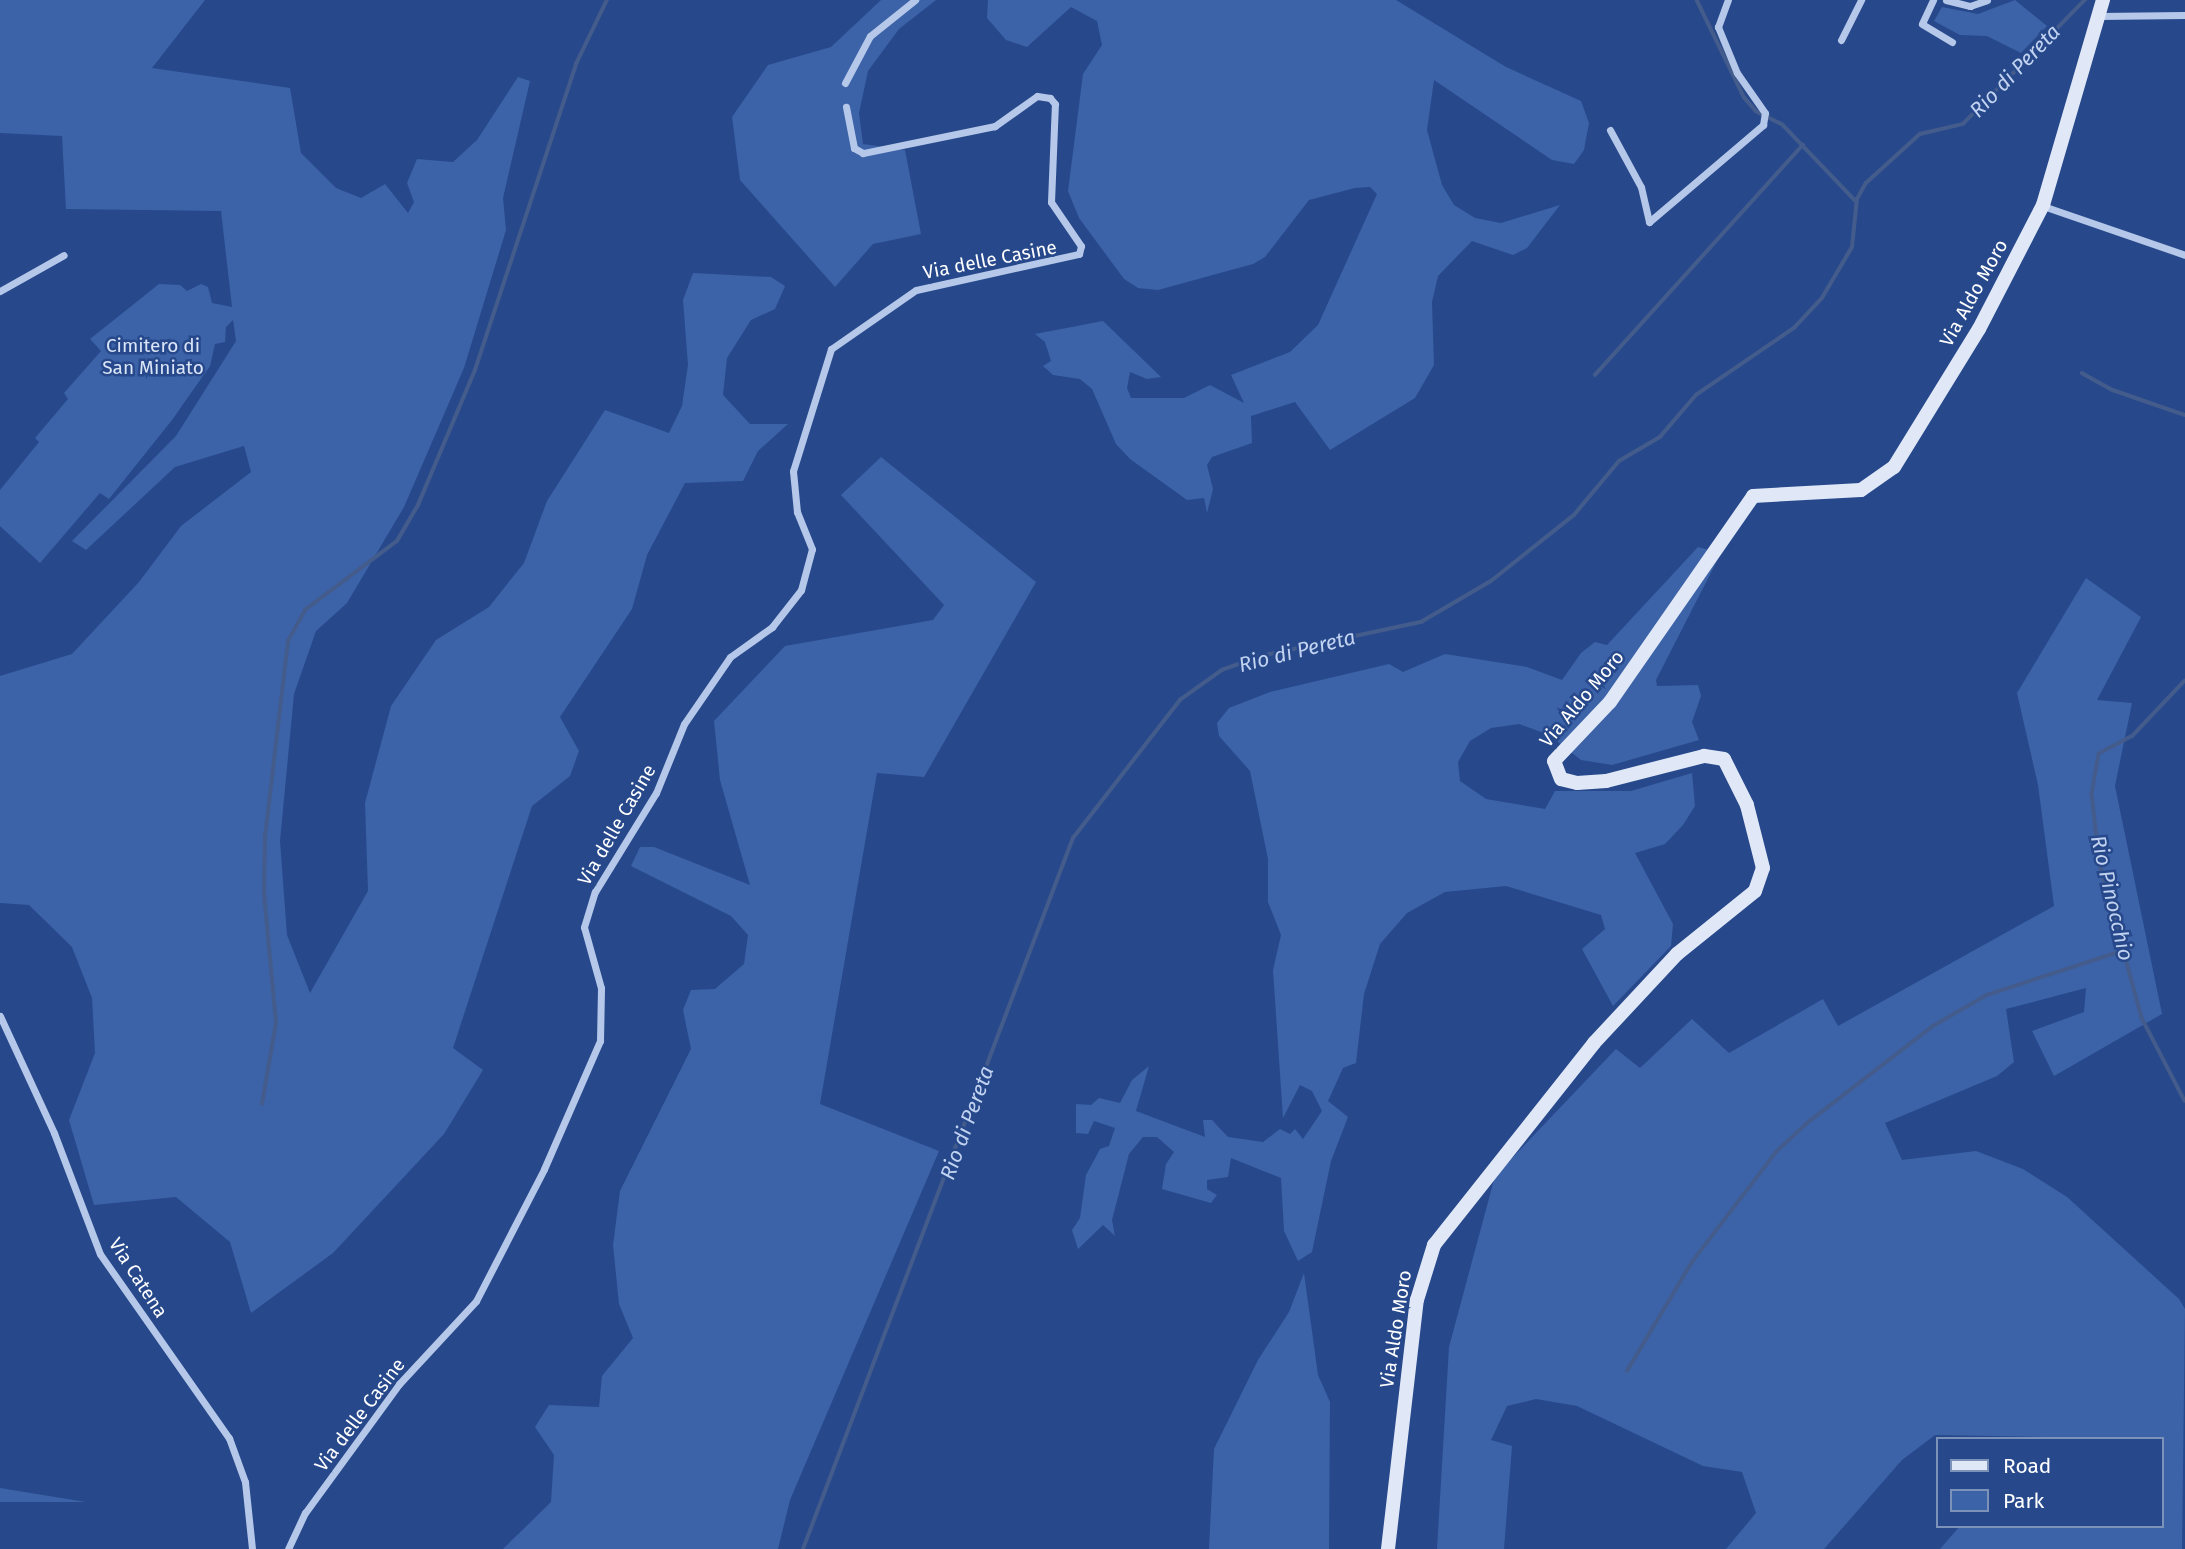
<!DOCTYPE html>
<html>
<head>
<meta charset="utf-8">
<style>
	body { margin:0 }
	#map { position:relative; width:2185px; height:1549px; overflow:hidden; background:#27498b; font-family:"Fira Sans",sans-serif }
	div>[style] { position:absolute }
	[style*='--x'] { left:calc(var(--x)*1px); top:calc(var(--y)*1px); width:calc(var(--w)*1px); rotate:calc(var(--a)*1deg) }
	.green>* { inset:0; background:#3c62a8 }
	.stream>* { height:3.5px; margin:-1.75px; padding:0 1.75px; transform-origin:1.75px; border-radius:1.75px; background:#445c8c }
	.minor>* { height:7px; margin:-3.5px; padding:0 3.5px; transform-origin:3.5px; border-radius:3.5px; background:#b6c8ea }
	.secondary>* { height:14px; margin:-7px; padding:0 7px; transform-origin:7px; border-radius:7px; background:#e0e8f8 }
	span { translate:-50% -50%; white-space:nowrap; text-align:center; line-height:1.15; -webkit-text-stroke:5px #27498b; paint-order:stroke }
	.street-label { font-size:19px; color:#fff }
	.park-label { font-size:19px; color:#dae5f8 }
	.water-label { font-size:21px; color:#c2d3f1; font-style:italic }
	.legend { position:absolute; left:1936px; top:1437px; width:228px; height:91px; box-sizing:border-box; background:#27498b; border:2px solid #7d92b9; margin:0; padding:9px 12px; list-style:none; font-size:21px; color:#fff }
	.legend li { display:flex; align-items:center; gap:14px; height:35px }
	.legend b { width:35px; border:2px solid #7d92b9 }
</style>
</head>
<body>
<div id="map">
	<div class="green">
		<div style="clip-path:polygon(0 0,205px 0,152px 68px,290px 88px,301px 153px,336px 188px,361px 198px,385px 184px,408px 213px,414px 202px,407px 183px,417px 159px,453px 162px,477px 140px,518px 77px,530px 81px,503px 198px,506px 230px,464px 368px,404px 507px,347px 603px,316px 631px,294px 694px,280px 841px,287px 935px,310px 993px,368px 891px,365px 803px,391px 706px,436px 640px,489px 607px,524px 563px,547px 501px,605px 410px,669px 433px,682px 406px,688px 365px,683px 300px,693px 273px,771px 277px,785px 286px,775px 309px,751px 320px,727px 358px,723px 395px,750px 424px,788px 424px,758px 451px,743px 481px,685px 483px,647px 555px,632px 609px,560px 717px,579px 751px,570px 776px,532px 806px,453px 1048px,483px 1070px,444px 1134px,333px 1253px,251px 1313px,230px 1242px,176px 1197px,94px 1205px,69px 1120px,95px 1053px,92px 998px,72px 947px,29px 905px,0 903px,0 676px,72px 654px,139px 582px,181px 526px,251px 472px,244px 446px,175px 467px,86px 550px,72px 541px,176px 436px,236px 341px,233px 320px,226px 327px,225px 342px,215px 344px,210px 366px,172px 420px,109px 499px,100px 493px,40px 563px,0 526px,0 490px,39px 442px,35px 438px,68px 399px,64px 393px,101px 351px,90px 339px,159px 284px,180px 285px,187px 291px,201px 284px,208px 287px,212px 303px,232px 307px,221px 211px,66px 209px,62px 136px,0 133px)"></div>
		<div style="clip-path:polygon(881px 0,936px 0,899px 29px,868px 71px,859px 113px,863px 144px,905px 150px,921px 234px,873px 244px,835px 287px,740px 180px,732px 117px,768px 65px,831px 47px)"></div>
		<div style="clip-path:polygon(988px 0,1396px 0,1506px 67px,1581px 101px,1589px 123px,1584px 150px,1574px 164px,1552px 160px,1434px 80px,1427px 130px,1442px 185px,1454px 205px,1475px 218px,1501px 223px,1560px 205px,1527px 248px,1513px 255px,1472px 241px,1438px 276px,1432px 302px,1434px 365px,1415px 398px,1330px 450px,1295px 402px,1251px 416px,1252px 443px,1212px 457px,1207px 465px,1213px 489px,1207px 513px,1204px 498px,1187px 500px,1130px 459px,1116px 444px,1092px 389px,1080px 379px,1053px 375px,1043px 366px,1051px 361px,1045px 342px,1035px 334px,1103px 321px,1161px 377px,1147px 379px,1130px 372px,1127px 388px,1131px 398px,1184px 398px,1210px 385px,1244px 403px,1231px 375px,1290px 352px,1318px 325px,1377px 194px,1370px 187px,1355px 188px,1309px 200px,1265px 257px,1253px 264px,1158px 290px,1138px 288px,1124px 279px,1079px 218px,1068px 191px,1083px 74px,1102px 45px,1097px 21px,1071px 7px,1027px 47px,1006px 40px,987px 18px)"></div>
		<div style="clip-path:polygon(2015px 0,2047px 26px,2021px 53px,1987px 36px,1960px 35px,1934px 21px,1942px 7px,1978px 14px)"></div>
		<div style="clip-path:polygon(881px 457px,1036px 582px,924px 777px,877px 773px,820px 1104px,939px 1151px,790px 1500px,778px 1549px,503px 1549px,551px 1502px,554px 1455px,535px 1427px,549px 1405px,599px 1407px,602px 1376px,633px 1338px,619px 1304px,613px 1245px,620px 1191px,691px 1049px,683px 1010px,691px 990px,715px 989px,744px 964px,748px 935px,731px 916px,631px 866px,640px 847px,654px 847px,750px 885px,720px 780px,714px 721px,785px 646px,933px 620px,944px 605px,841px 495px)"></div>
		<div style="clip-path:polygon(1698px 547px,1721px 553px,1656px 680px,1657px 686px,1698px 685px,1701px 696px,1692px 722px,1699px 740px,1612px 765px,1581px 760px,1549px 735px,1519px 724px,1491px 728px,1470px 741px,1458px 762px,1460px 781px,1486px 799px,1545px 809px,1555px 791px,1631px 791px,1692px 773px,1695px 806px,1683px 825px,1665px 844px,1635px 853px,1673px 924px,1671px 946px,1613px 1006px,1582px 949px,1605px 929px,1601px 915px,1506px 886px,1445px 892px,1407px 913px,1380px 944px,1364px 994px,1356px 1063px,1343px 1068px,1328px 1101px,1348px 1117px,1331px 1161px,1312px 1252px,1298px 1261px,1284px 1231px,1281px 1178px,1231px 1158px,1228px 1177px,1207px 1180px,1207px 1189px,1217px 1195px,1211px 1203px,1162px 1189px,1166px 1164px,1174px 1152px,1157px 1137px,1143px 1137px,1129px 1154px,1112px 1220px,1115px 1236px,1103px 1225px,1078px 1249px,1072px 1230px,1080px 1218px,1086px 1175px,1100px 1149px,1109px 1146px,1115px 1128px,1094px 1121px,1088px 1134px,1076px 1133px,1076px 1104px,1091px 1105px,1099px 1098px,1120px 1103px,1132px 1080px,1149px 1066px,1136px 1111px,1205px 1137px,1203px 1120px,1212px 1120px,1228px 1137px,1263px 1142px,1280px 1129px,1290px 1134px,1295px 1129px,1303px 1139px,1322px 1111px,1312px 1091px,1300px 1085px,1283px 1118px,1273px 970px,1281px 935px,1268px 902px,1268px 859px,1250px 771px,1219px 736px,1217px 723px,1229px 708px,1270px 692px,1389px 664px,1403px 672px,1445px 654px,1527px 667px,1562px 680px,1581px 653px,1595px 642px,1607px 645px)"></div>
		<div style="clip-path:polygon(2086px 578px,2141px 617px,2097px 700px,2132px 703px,2115px 786px,2162px 1014px,2054px 1076px,2032px 1031px,2084px 1012px,2086px 988px,2006px 1009px,2014px 1062px,1997px 1076px,1885px 1123px,1902px 1160px,1976px 1151px,2023px 1169px,2067px 1197px,2179px 1299px,2185px 1309px,2182px 1549px,1940px 1549px,1960px 1526px,2162px 1526px,2162px 1439px,1935px 1435px,1902px 1460px,1824px 1549px,1726px 1549px,1756px 1513px,1742px 1472px,1703px 1466px,1577px 1406px,1536px 1399px,1507px 1406px,1491px 1440px,1512px 1446px,1504px 1549px,1437px 1549px,1449px 1347px,1495px 1176px,1616px 1049px,1640px 1068px,1692px 1019px,1729px 1053px,1823px 999px,1838px 1026px,2054px 906px,2038px 785px,2017px 693px)"></div>
		<div style="clip-path:polygon(1304px 1273px,1318px 1375px,1330px 1402px,1329px 1549px,1209px 1549px,1214px 1449px,1258px 1360px,1289px 1312px)"></div>
		<div style="clip-path:polygon(0 1488px,55px 1497px,86px 1502px,0 1502px)"></div>
	</div>
	<div class="stream">
		<div style="--x:1697;--y:0;--w:108;--a:64.1"></div>
		<div style="--x:1744;--y:97;--w:18;--a:49"></div>
		<div style="--x:1756;--y:111;--w:30;--a:27"></div>
		<div style="--x:1783;--y:125;--w:104;--a:46.2"></div>
		<div style="--x:2082;--y:373;--w:35;--a:29"></div>
		<div style="--x:2113;--y:390;--w:76;--a:19.1"></div>
		<div style="--x:1595;--y:375;--w:310;--a:-47.9"></div>
		<div style="--x:2185;--y:681;--w:76;--a:133.4"></div>
		<div style="--x:2133;--y:736;--w:38;--a:152"></div>
		<div style="--x:2099;--y:754;--w:41;--a:99.9"></div>
		<div style="--x:2092;--y:794;--w:70;--a:83.5"></div>
		<div style="--x:2100;--y:864;--w:160;--a:74.7"></div>
		<div style="--x:2142;--y:1018;--w:93;--a:62.6"></div>
		<div style="--x:262;--y:1104;--w:82;--a:-80.2"></div>
		<div style="--x:276;--y:1023;--w:131;--a:-95.3"></div>
		<div style="--x:264;--y:893;--w:56;--a:-89"></div>
		<div style="--x:265;--y:837;--w:197;--a:-83.3"></div>
		<div style="--x:288;--y:641;--w:35;--a:-61"></div>
		<div style="--x:305;--y:610;--w:115;--a:-36.9"></div>
		<div style="--x:397;--y:541;--w:42;--a:-59.7"></div>
		<div style="--x:418;--y:505;--w:147;--a:-67.1"></div>
		<div style="--x:475;--y:370;--w:322;--a:-71.7"></div>
		<div style="--x:576;--y:64;--w:71;--a:-64.2"></div>
		<div style="--x:1627;--y:1371;--w:127;--a:-59.2"></div>
		<div style="--x:1692;--y:1262;--w:138;--a:-52.6"></div>
		<div style="--x:1776;--y:1152;--w:41;--a:-43"></div>
		<div style="--x:1806;--y:1124;--w:160;--a:-37.7"></div>
		<div style="--x:1933;--y:1026;--w:62;--a:-29.9"></div>
		<div style="--x:1987;--y:995;--w:145;--a:-18.1"></div>
		<div style="--x:803;--y:1549;--w:761;--a:-69.21"></div>
		<div style="--x:1073;--y:838;--w:175;--a:-52.2"></div>
		<div style="--x:1180;--y:700;--w:52;--a:-35.5"></div>
		<div style="--x:1222;--y:670;--w:41;--a:-19.7"></div>
		<div style="--x:1261;--y:656;--w:164;--a:-12"></div>
		<div style="--x:1421;--y:622;--w:81;--a:-30.4"></div>
		<div style="--x:1491;--y:581;--w:106;--a:-38.5"></div>
		<div style="--x:1574;--y:515;--w:70;--a:-50.2"></div>
		<div style="--x:1619;--y:461;--w:48;--a:-30.3"></div>
		<div style="--x:1660;--y:437;--w:55;--a:-49.4"></div>
		<div style="--x:1696;--y:395;--w:119;--a:-34.4"></div>
		<div style="--x:1794;--y:328;--w:41;--a:-47"></div>
		<div style="--x:1822;--y:298;--w:59;--a:-59.5"></div>
		<div style="--x:1852;--y:247;--w:48;--a:-84.1"></div>
		<div style="--x:1857;--y:199;--w:18;--a:-61"></div>
		<div style="--x:1866;--y:183;--w:73;--a:-42.2"></div>
		<div style="--x:1920;--y:134;--w:44;--a:-13.1"></div>
		<div style="--x:1963;--y:124;--w:174;--a:-45.5"></div>
	</div>
	<div class="minor">
		<div style="--x:1933;--y:0;--w:26;--a:115"></div>
		<div style="--x:1922;--y:24;--w:35;--a:31"></div>
		<div style="--x:1946;--y:0;--w:25;--a:14"></div>
		<div style="--x:1970;--y:6;--w:18;--a:-19"></div>
		<div style="--x:2099;--y:16;--w:86;--a:-0.7"></div>
		<div style="--x:1841;--y:40;--w:45;--a:-63.4"></div>
		<div style="--x:845;--y:83;--w:53;--a:-62"></div>
		<div style="--x:870;--y:36;--w:58;--a:-38.7"></div>
		<div style="--x:1610;--y:130;--w:65;--a:61.5"></div>
		<div style="--x:1641;--y:187;--w:36;--a:77"></div>
		<div style="--x:1649;--y:222;--w:150;--a:-40.4"></div>
		<div style="--x:1763;--y:125;--w:12;--a:-81"></div>
		<div style="--x:1765;--y:113;--w:49;--a:-125"></div>
		<div style="--x:1737;--y:73;--w:50;--a:-112.4"></div>
		<div style="--x:1718;--y:27;--w:29;--a:-70"></div>
		<div style="--x:2043;--y:206;--w:150;--a:19"></div>
		<div style="--x:0;--y:291;--w:73;--a:-29.4"></div>
		<div style="--x:0;--y:1016;--w:129;--a:65.2"></div>
		<div style="--x:54;--y:1133;--w:129;--a:69.2"></div>
		<div style="--x:100;--y:1254;--w:225;--a:55"></div>
		<div style="--x:229;--y:1438;--w:47;--a:70"></div>
		<div style="--x:245;--y:1482;--w:67;--a:84"></div>
		<div style="--x:288;--y:1549;--w:40;--a:-65"></div>
		<div style="--x:305;--y:1513;--w:160;--a:-53.9"></div>
		<div style="--x:399;--y:1384;--w:113;--a:-47.1"></div>
		<div style="--x:476;--y:1301;--w:148;--a:-62.7"></div>
		<div style="--x:544;--y:1169;--w:140;--a:-66.4"></div>
		<div style="--x:600;--y:1041;--w:53;--a:-88.9"></div>
		<div style="--x:601;--y:988;--w:63;--a:-105.6"></div>
		<div style="--x:584;--y:927;--w:37;--a:-73"></div>
		<div style="--x:595;--y:892;--w:116;--a:-58.4"></div>
		<div style="--x:656;--y:793;--w:74;--a:-67.9"></div>
		<div style="--x:684;--y:724;--w:81;--a:-55.5"></div>
		<div style="--x:730;--y:657;--w:52;--a:-35.5"></div>
		<div style="--x:772;--y:627;--w:47;--a:-51.9"></div>
		<div style="--x:801;--y:590;--w:42;--a:-75"></div>
		<div style="--x:812;--y:549;--w:40;--a:-112"></div>
		<div style="--x:797;--y:512;--w:41;--a:-95.6"></div>
		<div style="--x:793;--y:471;--w:128;--a:-72.7"></div>
		<div style="--x:831;--y:349;--w:103;--a:-34.8"></div>
		<div style="--x:916;--y:290;--w:167;--a:-12.5"></div>
		<div style="--x:1079;--y:254;--w:8;--a:-76"></div>
		<div style="--x:1081;--y:246;--w:53;--a:-124.3"></div>
		<div style="--x:1051;--y:202;--w:98;--a:-87.7"></div>
		<div style="--x:1055;--y:104;--w:8;--a:-130"></div>
		<div style="--x:1050;--y:98;--w:13;--a:-171"></div>
		<div style="--x:1037;--y:96;--w:52;--a:144.5"></div>
		<div style="--x:995;--y:126;--w:135;--a:168.4"></div>
		<div style="--x:863;--y:153;--w:10;--a:-151"></div>
		<div style="--x:854;--y:148;--w:42;--a:-101"></div>
	</div>
	<div class="secondary">
		<div style="--x:1388;--y:1549;--w:251;--a:-83.4"></div>
		<div style="--x:1417;--y:1300;--w:58;--a:-72.8"></div>
		<div style="--x:1434;--y:1245;--w:258;--a:-51.6"></div>
		<div style="--x:1594;--y:1043;--w:122;--a:-47"></div>
		<div style="--x:1677;--y:954;--w:100;--a:-38.9"></div>
		<div style="--x:1755;--y:891;--w:24;--a:-71"></div>
		<div style="--x:1763;--y:868;--w:65;--a:-104.3"></div>
		<div style="--x:1747;--y:805;--w:51;--a:-116.6"></div>
		<div style="--x:1724;--y:759;--w:20;--a:-171"></div>
		<div style="--x:1704;--y:756;--w:101;--a:165.7"></div>
		<div style="--x:1606;--y:781;--w:29;--a:176"></div>
		<div style="--x:1577;--y:783;--w:16;--a:-166"></div>
		<div style="--x:1561;--y:779;--w:19;--a:-111"></div>
		<div style="--x:1554;--y:761;--w:81;--a:-46.5"></div>
		<div style="--x:1610;--y:702;--w:251;--a:-55.2"></div>
		<div style="--x:1753;--y:496;--w:108;--a:-3.2"></div>
		<div style="--x:1861;--y:490;--w:40;--a:-34.9"></div>
		<div style="--x:1894;--y:467;--w:162;--a:-58.4"></div>
		<div style="--x:1979;--y:329;--w:140;--a:-62.7"></div>
		<div style="--x:2043;--y:205;--w:214;--a:-73.7"></div>
	</div>
	<div class="street-label">
		<span style="left:990px;top:260px;rotate:-11deg">Via delle Casine</span>
		<span style="left:1974px;top:293px;rotate:-61deg">Via Aldo Moro</span>
		<span style="left:1582px;top:699px;rotate:-50deg">Via Aldo Moro</span>
		<span style="left:617px;top:825px;rotate:-60deg">Via delle Casine</span>
		<span style="left:138px;top:1278px;rotate:57deg">Via Catena</span>
		<span style="left:1396px;top:1329px;rotate:-81deg">Via Aldo Moro</span>
		<span style="left:360px;top:1415px;rotate:-53deg">Via delle Casine</span>
	</div>
	<div class="park-label">
		<span style="left:153px;top:357px">Cimitero di<br>San Miniato</span>
	</div>
	<div class="water-label">
		<span style="left:2015px;top:71px;rotate:-46deg">Rio di Pereta</span>
		<span style="left:1297px;top:651px;rotate:-14deg">Rio di Pereta</span>
		<span style="left:2112px;top:898px;rotate:77deg">Rio Pinocchio</span>
		<span style="left:967px;top:1123px;rotate:-70deg">Rio di Pereta</span>
	</div>
	<ul class="legend">
	<li><b style="height:9px;background:#e0e8f8"></b>Road</li>
	<li><b style="height:19px;background:#3c62a8"></b>Park</li>
	</ul>
</div>
</body>
</html>
